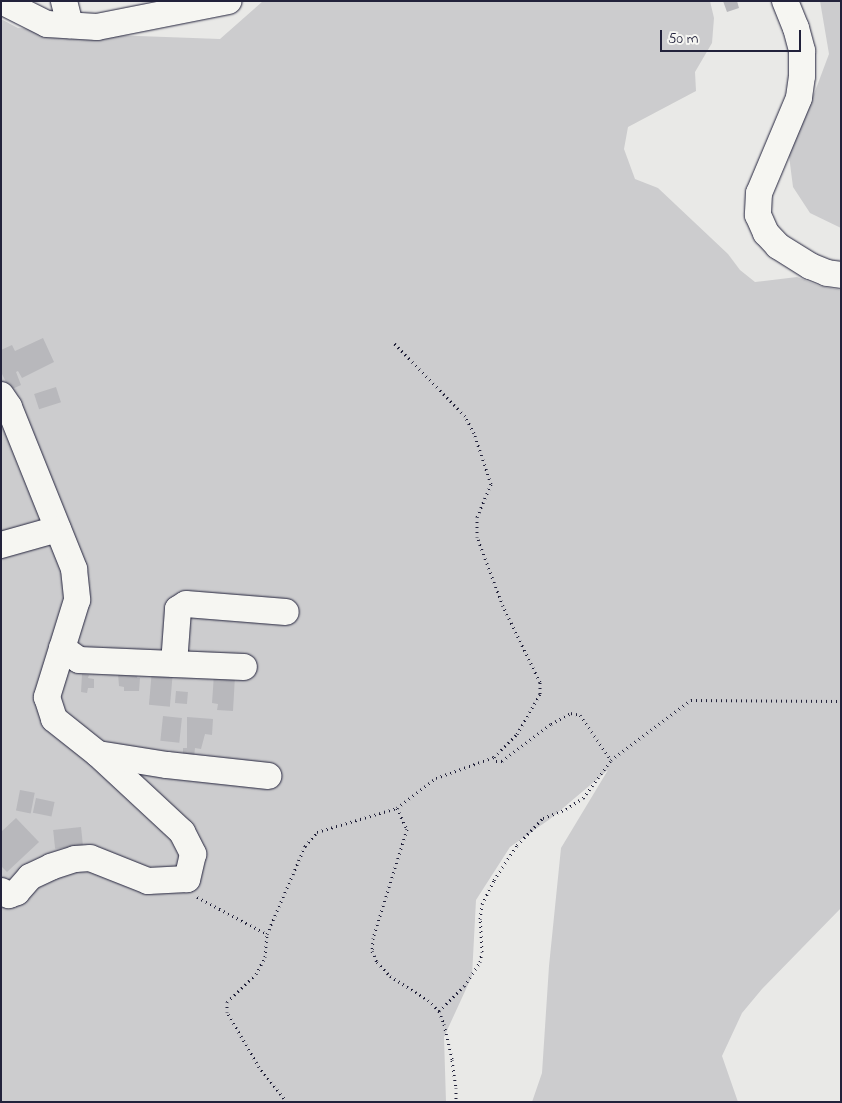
<!DOCTYPE html>
<html>
<head>
<meta charset="utf-8">
<style>
	body { margin:0 }
	#map { position:relative; width:842px; height:1103px; overflow:hidden; background:#e9e9e7; font-family:"Indie Flower",sans-serif }
	div>[style] { position:absolute }
	[style*='--x'] { left:calc(var(--x)*1px); top:calc(var(--y)*1px); width:calc(var(--w)*1px); rotate:calc(var(--a)*1deg) }
	.green>* { inset:0; background:#ccccce }
	.building>* { inset:0; background:#b8b8bc; transform-origin:0 0 }
	.path>* { height:3px; margin-top:-1.5px; transform-origin:0; background:repeating-linear-gradient(90deg,#22223b 0 1px,transparent 0 5px) }
	.roads { filter:drop-shadow(0 0 1px #22223b) drop-shadow(0 0 1px #22223b) }
	.minor>* { height:26px; margin:-13px; padding:0 13px; transform-origin:13px; border-radius:13px; background:#f6f6f2 }
	span { translate:-50% -50%; white-space:nowrap; text-align:center; line-height:1.15; -webkit-text-stroke:5px #f6f6f2; paint-order:stroke }
	.frame { position:absolute; inset:0; border:2px solid #22223b; pointer-events:none }
	.scale { position:absolute; left:660px; top:30px; width:141px; height:22px; box-sizing:border-box; border:2px solid #22223b; border-top:0; padding-left:6px; font-size:15px; line-height:18px; white-space:nowrap; color:#22223b; -webkit-text-stroke:4px #f6f6f2; paint-order:stroke }
</style>
</head>
<body>
<div id="map">
	<div class="green">
		<div style="clip-path:polygon(263px 1px,710px 1px,714px 18px,712px 43px,695px 72px,696px 91px,628px 127px,624px 149px,635px 179px,658px 188px,728px 254px,740px 270px,755px 282px,797px 277px,820px 286px,841px 290px,841px 908px,762px 989px,742px 1013px,722px 1056px,738px 1102px,532px 1102px,542px 1073px,549px 966px,561px 848px,608px 770px,550px 819px,510px 847px,476px 900px,472px 976px,444px 1037px,446px 1102px,1px 1102px,1px 19px,18px 28px,111px 35px,220px 39px)"></div>
		<div style="clip-path:polygon(820px 1px,841px 1px,841px 228px,810px 213px,793px 187px,788px 148px,814px 94px,829px 54px)"></div>
	</div>
	<div class="building">
		<div style="clip-path:polygon(723px 1px,737px 1px,739px 8px,727px 12px)"></div>
		<div style="clip-path:polygon(43px 338px,54px 362px,22px 378px,18px 371px,16px 372px,21px 385px,10px 390px,1px 372px,1px 350px,12px 345px,15px 351px)"></div>
		<div style="left:56px;top:387px;width:16px;height:23px;rotate:72deg"></div>
		<div style="left:152px;top:670px;width:21px;height:35px;rotate:5deg"></div>
		<div style="clip-path:polygon(138px 671px,137px 678px,140px 678px,139px 691px,124px 691px,124px 687px,119px 686px,118px 674px)"></div>
		<div style="clip-path:polygon(82px 674px,89px 675px,88px 678px,94px 679px,94px 688px,88px 688px,87px 693px,81px 692px)"></div>
		<div style="clip-path:polygon(214px 674px,235px 676px,233px 711px,217px 710px,218px 704px,212px 703px)"></div>
		<div style="left:176px;top:691px;width:12px;height:12px;rotate:5deg"></div>
		<div style="left:163px;top:716px;width:19px;height:25px;rotate:6deg"></div>
		<div style="clip-path:polygon(187px 717px,213px 719px,212px 735px,205px 734px,201px 749px,195px 748px,194px 758px,183px 757px,183px 748px,187px 748px)"></div>
		<div style="left:20px;top:790px;width:15px;height:21px;rotate:11deg"></div>
		<div style="left:36px;top:798px;width:19px;height:15px;rotate:12deg"></div>
		<div style="clip-path:polygon(16px 818px,39px 842px,7px 872px,1px 866px,1px 832px)"></div>
		<div style="left:81px;top:827px;width:19px;height:28px;rotate:84deg"></div>
	</div>
	<div class="path">
		<div style="--x:494;--y:757;--w:4;--a:63"></div>
		<div style="--x:496;--y:761;--w:6;--a:0"></div>
		<div style="--x:502;--y:761;--w:61;--a:-37.1"></div>
		<div style="--x:551;--y:724;--w:23;--a:-29"></div>
		<div style="--x:571;--y:713;--w:9;--a:13"></div>
		<div style="--x:580;--y:715;--w:55;--a:55.4"></div>
		<div style="--x:397;--y:808;--w:23;--a:65"></div>
		<div style="--x:407;--y:829;--w:114;--a:107.3"></div>
		<div style="--x:373;--y:938;--w:13;--a:94"></div>
		<div style="--x:372;--y:951;--w:12;--a:66"></div>
		<div style="--x:377;--y:962;--w:19;--a:47"></div>
		<div style="--x:390;--y:976;--w:45;--a:32.3"></div>
		<div style="--x:428;--y:1000;--w:16;--a:45"></div>
		<div style="--x:439;--y:1011;--w:14;--a:69"></div>
		<div style="--x:444;--y:1024;--w:37;--a:77"></div>
		<div style="--x:452;--y:1060;--w:28;--a:82"></div>
		<div style="--x:456;--y:1088;--w:14;--a:90"></div>
		<div style="--x:197;--y:897;--w:79;--a:27.9"></div>
		<div style="--x:439;--y:1011;--w:35;--a:-45"></div>
		<div style="--x:464;--y:986;--w:29;--a:-56"></div>
		<div style="--x:480;--y:962;--w:10;--a:-79"></div>
		<div style="--x:482;--y:952;--w:33;--a:-93"></div>
		<div style="--x:480;--y:919;--w:15;--a:-82"></div>
		<div style="--x:482;--y:904;--w:27;--a:-63"></div>
		<div style="--x:494;--y:880;--w:42;--a:-56.7"></div>
		<div style="--x:517;--y:845;--w:37;--a:-46"></div>
		<div style="--x:543;--y:818;--w:25;--a:-21"></div>
		<div style="--x:566;--y:809;--w:20;--a:-33"></div>
		<div style="--x:583;--y:798;--w:47;--a:-53.6"></div>
		<div style="--x:611;--y:760;--w:100;--a:-36.9"></div>
		<div style="--x:691;--y:700;--w:150;--a:0.4"></div>
		<div style="--x:287;--y:1102;--w:45;--a:-128.7"></div>
		<div style="--x:259;--y:1067;--w:64;--a:-120.2"></div>
		<div style="--x:227;--y:1012;--w:10;--a:-90"></div>
		<div style="--x:227;--y:1002;--w:40;--a:-44"></div>
		<div style="--x:256;--y:974;--w:19;--a:-62"></div>
		<div style="--x:265;--y:957;--w:23;--a:-85"></div>
		<div style="--x:267;--y:934;--w:96;--a:-66.6"></div>
		<div style="--x:305;--y:846;--w:18;--a:-49"></div>
		<div style="--x:317;--y:832;--w:84;--a:-16.7"></div>
		<div style="--x:397;--y:808;--w:49;--a:-37.6"></div>
		<div style="--x:436;--y:778;--w:62;--a:-19.9"></div>
		<div style="--x:494;--y:757;--w:33;--a:-45"></div>
		<div style="--x:517;--y:734;--w:46;--a:-60.1"></div>
		<div style="--x:540;--y:694;--w:12;--a:-90"></div>
		<div style="--x:540;--y:682;--w:85;--a:-116"></div>
		<div style="--x:503;--y:606;--w:74;--a:-110.6"></div>
		<div style="--x:477;--y:537;--w:20;--a:-90"></div>
		<div style="--x:477;--y:517;--w:36;--a:-67"></div>
		<div style="--x:491;--y:484;--w:54;--a:-108.4"></div>
		<div style="--x:474;--y:433;--w:19;--a:-118"></div>
		<div style="--x:465;--y:416;--w:102;--a:-134.2"></div>
	</div>
	<div class="roads">
		<div class="minor">
			<div style="--x:1;--y:1;--w:51;--a:26.6"></div>
			<div style="--x:47;--y:24;--w:50;--a:3.4"></div>
			<div style="--x:97;--y:27;--w:134;--a:-11.2"></div>
			<div style="--x:64;--y:1;--w:25;--a:76"></div>
			<div style="--x:785;--y:1;--w:29;--a:68"></div>
			<div style="--x:796;--y:28;--w:24;--a:75"></div>
			<div style="--x:802;--y:51;--w:25;--a:90"></div>
			<div style="--x:802;--y:76;--w:22;--a:98"></div>
			<div style="--x:799;--y:98;--w:103;--a:112.8"></div>
			<div style="--x:759;--y:193;--w:22;--a:93"></div>
			<div style="--x:758;--y:215;--w:20;--a:66"></div>
			<div style="--x:766;--y:233;--w:18;--a:47"></div>
			<div style="--x:778;--y:246;--w:38;--a:32"></div>
			<div style="--x:810;--y:266;--w:18;--a:22"></div>
			<div style="--x:827;--y:273;--w:14;--a:8"></div>
			<div style="--x:1;--y:395;--w:14;--a:56"></div>
			<div style="--x:9;--y:407;--w:175;--a:68.1"></div>
			<div style="--x:74;--y:569;--w:31;--a:84"></div>
			<div style="--x:77;--y:600;--w:102;--a:107.2"></div>
			<div style="--x:47;--y:697;--w:23;--a:72"></div>
			<div style="--x:54;--y:719;--w:56;--a:38.5"></div>
			<div style="--x:98;--y:754;--w:115;--a:42.9"></div>
			<div style="--x:182;--y:832;--w:25;--a:63"></div>
			<div style="--x:193;--y:854;--w:26;--a:103"></div>
			<div style="--x:187;--y:879;--w:39;--a:177"></div>
			<div style="--x:148;--y:881;--w:62;--a:-158.4"></div>
			<div style="--x:90;--y:858;--w:15;--a:176"></div>
			<div style="--x:75;--y:859;--w:25;--a:162"></div>
			<div style="--x:51;--y:867;--w:23;--a:155"></div>
			<div style="--x:30;--y:877;--w:20;--a:131"></div>
			<div style="--x:17;--y:892;--w:9;--a:159"></div>
			<div style="--x:9;--y:895;--w:9;--a:-153"></div>
			<div style="--x:1;--y:545;--w:59;--a:-15.7"></div>
			<div style="--x:62;--y:648;--w:21;--a:35"></div>
			<div style="--x:79;--y:660;--w:165;--a:2.4"></div>
			<div style="--x:174;--y:664;--w:55;--a:-85.8"></div>
			<div style="--x:178;--y:609;--w:9;--a:-32"></div>
			<div style="--x:186;--y:604;--w:100;--a:4.6"></div>
			<div style="--x:98;--y:754;--w:70;--a:9.1"></div>
			<div style="--x:167;--y:765;--w:102;--a:6.2"></div>
		</div>
	</div>
	<div class="frame"></div>
	<div class="scale">50 m</div>
</div>
</body>
</html>
